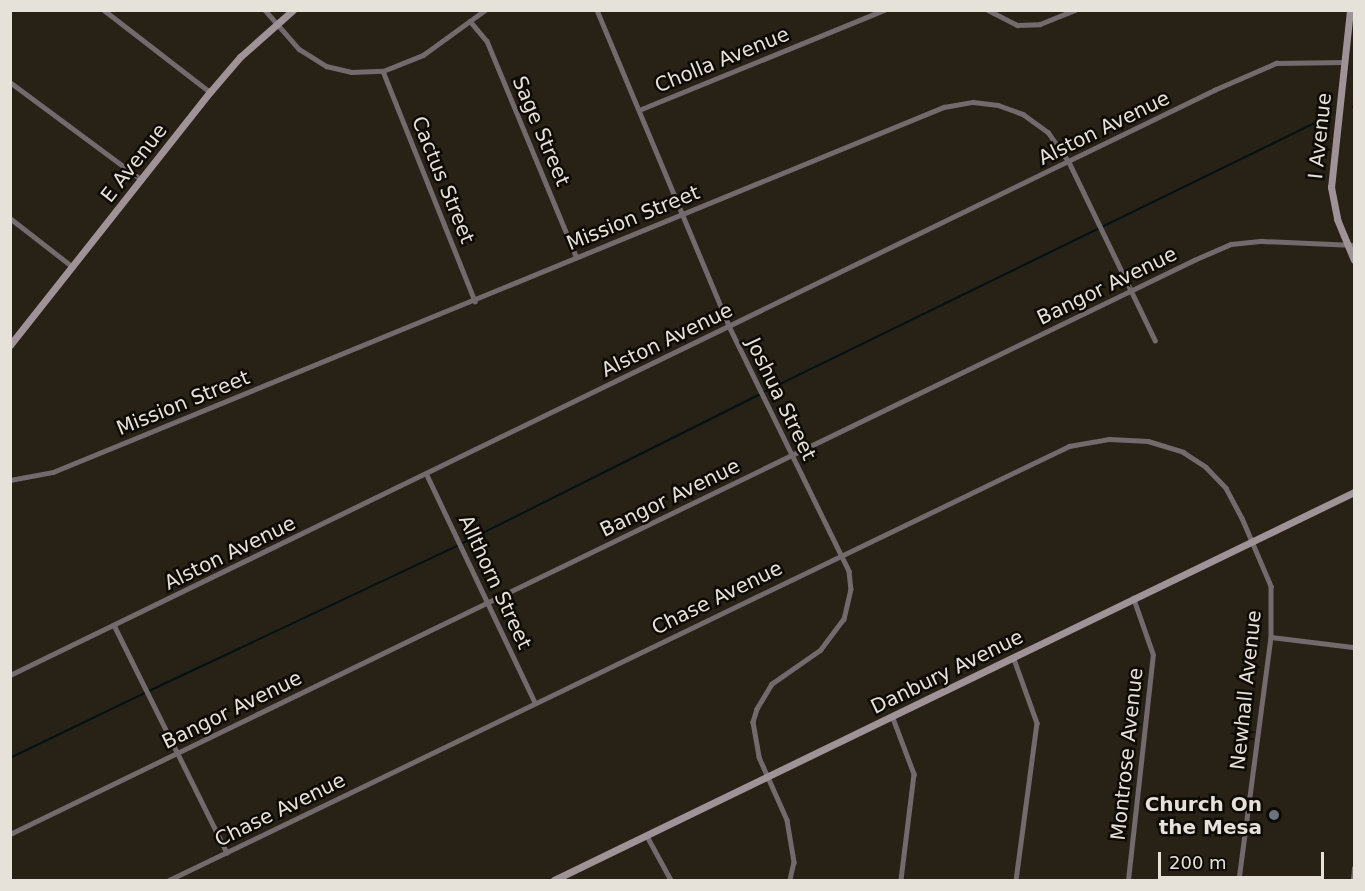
<!DOCTYPE html>
<html>
<head>
<meta charset="utf-8">
<style>
	body { margin:0 }
	#map { position:relative; width:1365px; height:891px; overflow:hidden; background:#282116; font-family:"DejaVu Sans",sans-serif }
	div>[style] { position:absolute }
	[style*='--x'] { left:calc(var(--x)*1px); top:calc(var(--y)*1px); width:calc(var(--w)*1px); rotate:calc(var(--a)*1deg) }
	.stream>* { height:1.5px; margin:-0.75px; padding:0 0.75px; transform-origin:0.75px; border-radius:0.75px; background:#011214 }
	.street>* { height:4.5px; margin:-2.25px; padding:0 2.25px; transform-origin:2.25px; border-radius:2.25px; background:#726a6d }
	.secondary>* { height:7px; margin:-3.5px; padding:0 3.5px; transform-origin:3.5px; border-radius:3.5px; background:#9f9398 }
	.dots>* { width:16px; height:16px; translate:-50% -50%; box-sizing:border-box; border:3px solid #0e0b07; border-radius:50% }
	span { translate:-50% -50%; white-space:nowrap; text-align:center; line-height:1.15; -webkit-text-stroke:5px #0e0b07; paint-order:stroke }
	.street-label { font-size:20px; color:#e6e2da }
	.poi-label { font-size:20px; color:#e6e2da; font-weight:700 }
	.right { translate:-100% -50%; text-align:right }
	.frame { position:absolute; inset:0; border:12px solid #e6e2da; pointer-events:none }
	.scale { position:absolute; left:1158px; top:852px; width:166px; height:27px; box-sizing:border-box; border:3px solid #e6e2da; border-top:0; padding-left:8px; font-size:18px; line-height:21px; white-space:nowrap; color:#e6e2da; -webkit-text-stroke:4px #0e0b07; paint-order:stroke }
</style>
</head>
<body>
<div id="map">
	<div class="stream">
		<div style="--x:1353;--y:107;--w:1;--a:-45"></div>
		<div style="--x:764;--y:392;--w:624;--a:-26.03"></div>
		<div style="--x:149;--y:691;--w:345;--a:-25.2"></div>
		<div style="--x:461;--y:544;--w:335;--a:-26.6"></div>
		<div style="--x:10;--y:758;--w:150;--a:-25.7"></div>
	</div>
	<div class="street">
		<div style="--x:104;--y:10;--w:134;--a:37.7"></div>
		<div style="--x:265;--y:10;--w:52;--a:48.9"></div>
		<div style="--x:299;--y:49;--w:32;--a:32"></div>
		<div style="--x:326;--y:66;--w:26;--a:13"></div>
		<div style="--x:351;--y:72;--w:32;--a:-2"></div>
		<div style="--x:383;--y:71;--w:43;--a:-21.8"></div>
		<div style="--x:423;--y:55;--w:77;--a:-36"></div>
		<div style="--x:597;--y:10;--w:342;--a:67.3"></div>
		<div style="--x:729;--y:326;--w:273;--a:63.9"></div>
		<div style="--x:849;--y:571;--w:18;--a:84"></div>
		<div style="--x:851;--y:589;--w:31;--a:103"></div>
		<div style="--x:844;--y:619;--w:39;--a:127"></div>
		<div style="--x:821;--y:650;--w:60;--a:145.2"></div>
		<div style="--x:772;--y:684;--w:29;--a:121"></div>
		<div style="--x:757;--y:709;--w:14;--a:107"></div>
		<div style="--x:753;--y:722;--w:36;--a:80"></div>
		<div style="--x:759;--y:757;--w:69;--a:66"></div>
		<div style="--x:787;--y:820;--w:43;--a:80.5"></div>
		<div style="--x:794;--y:862;--w:18;--a:103"></div>
		<div style="--x:988;--y:10;--w:33;--a:27"></div>
		<div style="--x:1017;--y:25;--w:23;--a:-2"></div>
		<div style="--x:1040;--y:24;--w:38;--a:-22"></div>
		<div style="--x:470;--y:21;--w:26;--a:50"></div>
		<div style="--x:487;--y:41;--w:233;--a:67.5"></div>
		<div style="--x:383;--y:71;--w:248;--a:68.2"></div>
		<div style="--x:10;--y:82;--w:164;--a:36.6"></div>
		<div style="--x:639;--y:110;--w:265;--a:-22.2"></div>
		<div style="--x:10;--y:218;--w:80;--a:37.9"></div>
		<div style="--x:427;--y:475;--w:251;--a:64.6"></div>
		<div style="--x:10;--y:480;--w:44;--a:-10.5"></div>
		<div style="--x:53;--y:472;--w:963;--a:-22.28"></div>
		<div style="--x:944;--y:107;--w:29;--a:-10"></div>
		<div style="--x:973;--y:102;--w:25;--a:7"></div>
		<div style="--x:998;--y:105;--w:27;--a:20"></div>
		<div style="--x:1023;--y:114;--w:31;--a:36"></div>
		<div style="--x:1048;--y:132;--w:37;--a:55"></div>
		<div style="--x:1069;--y:162;--w:198;--a:64.2"></div>
		<div style="--x:114;--y:625;--w:254;--a:63.6"></div>
		<div style="--x:1271;--y:637;--w:84;--a:6.9"></div>
		<div style="--x:1014;--y:659;--w:68;--a:70.2"></div>
		<div style="--x:1037;--y:723;--w:158;--a:97.6"></div>
		<div style="--x:10;--y:675;--w:1339;--a:-25.91"></div>
		<div style="--x:1214;--y:90;--w:68;--a:-23.5"></div>
		<div style="--x:1276;--y:63;--w:68;--a:-0.8"></div>
		<div style="--x:893;--y:718;--w:60;--a:69.4"></div>
		<div style="--x:914;--y:774;--w:107;--a:97"></div>
		<div style="--x:10;--y:834;--w:1316;--a:-25.86"></div>
		<div style="--x:1194;--y:260;--w:40;--a:-23.4"></div>
		<div style="--x:1231;--y:244;--w:31;--a:-6"></div>
		<div style="--x:1262;--y:241;--w:92;--a:2.5"></div>
		<div style="--x:647;--y:836;--w:50;--a:61.4"></div>
		<div style="--x:169;--y:880;--w:999;--a:-25.74"></div>
		<div style="--x:1069;--y:446;--w:41;--a:-9.9"></div>
		<div style="--x:1109;--y:439;--w:39;--a:3"></div>
		<div style="--x:1148;--y:441;--w:37;--a:17"></div>
		<div style="--x:1183;--y:452;--w:27;--a:33"></div>
		<div style="--x:1206;--y:467;--w:29;--a:46"></div>
		<div style="--x:1226;--y:488;--w:34;--a:62"></div>
		<div style="--x:1242;--y:518;--w:74;--a:66.9"></div>
		<div style="--x:1271;--y:586;--w:51;--a:90"></div>
		<div style="--x:1271;--y:637;--w:245;--a:97.5"></div>
		<div style="--x:1128;--y:880;--w:226;--a:-83.7"></div>
		<div style="--x:1153;--y:655;--w:60;--a:-109.3"></div>
		<div style="--x:1353;--y:880;--w:12;--a:-85"></div>
	</div>
	<div class="secondary">
		<div style="--x:1350;--y:10;--w:178;--a:96.1"></div>
		<div style="--x:1331;--y:187;--w:33;--a:79"></div>
		<div style="--x:1337;--y:219;--w:44;--a:67.5"></div>
		<div style="--x:10;--y:345;--w:323;--a:-51.7"></div>
		<div style="--x:210;--y:92;--w:46;--a:-49.4"></div>
		<div style="--x:240;--y:57;--w:71;--a:-41.6"></div>
		<div style="--x:554;--y:880;--w:889;--a:-25.87"></div>
	</div>
	<div class="dots">
		<div style="left:1274px;top:815px;background:#6b7280"></div>
	</div>
	<div class="street-label">
		<span style="left:722px;top:60px;rotate:-22deg">Cholla Avenue</span>
		<span style="left:1104px;top:128px;rotate:-26deg">Alston Avenue</span>
		<span style="left:541px;top:131px;rotate:67deg">Sage Street</span>
		<span style="left:1320px;top:136px;rotate:-84deg">I Avenue</span>
		<span style="left:134px;top:163px;rotate:-52deg">E Avenue</span>
		<span style="left:443px;top:180px;rotate:68deg">Cactus Street</span>
		<span style="left:633px;top:218px;rotate:-22deg">Mission Street</span>
		<span style="left:1107px;top:286px;rotate:-26deg">Bangor Avenue</span>
		<span style="left:667px;top:340px;rotate:-26deg">Alston Avenue</span>
		<span style="left:781px;top:399px;rotate:64deg">Joshua Street</span>
		<span style="left:183px;top:403px;rotate:-22deg">Mission Street</span>
		<span style="left:670px;top:498px;rotate:-26deg">Bangor Avenue</span>
		<span style="left:230px;top:553px;rotate:-26deg">Alston Avenue</span>
		<span style="left:495px;top:582px;rotate:65deg">Allthorn Street</span>
		<span style="left:717px;top:598px;rotate:-26deg">Chase Avenue</span>
		<span style="left:947px;top:672px;rotate:-26deg">Danbury Avenue</span>
		<span style="left:1246px;top:690px;rotate:-84deg">Newhall Avenue</span>
		<span style="left:232px;top:710px;rotate:-26deg">Bangor Avenue</span>
		<span style="left:1127px;top:754px;rotate:-84deg">Montrose Avenue</span>
		<span style="left:280px;top:810px;rotate:-26deg">Chase Avenue</span>
	</div>
	<div class="poi-label">
		<span class="right" style="left:1262px;top:816px">Church On<br>the Mesa</span>
	</div>
	<div class="frame"></div>
	<div class="scale">200 m</div>
</div>
</body>
</html>
